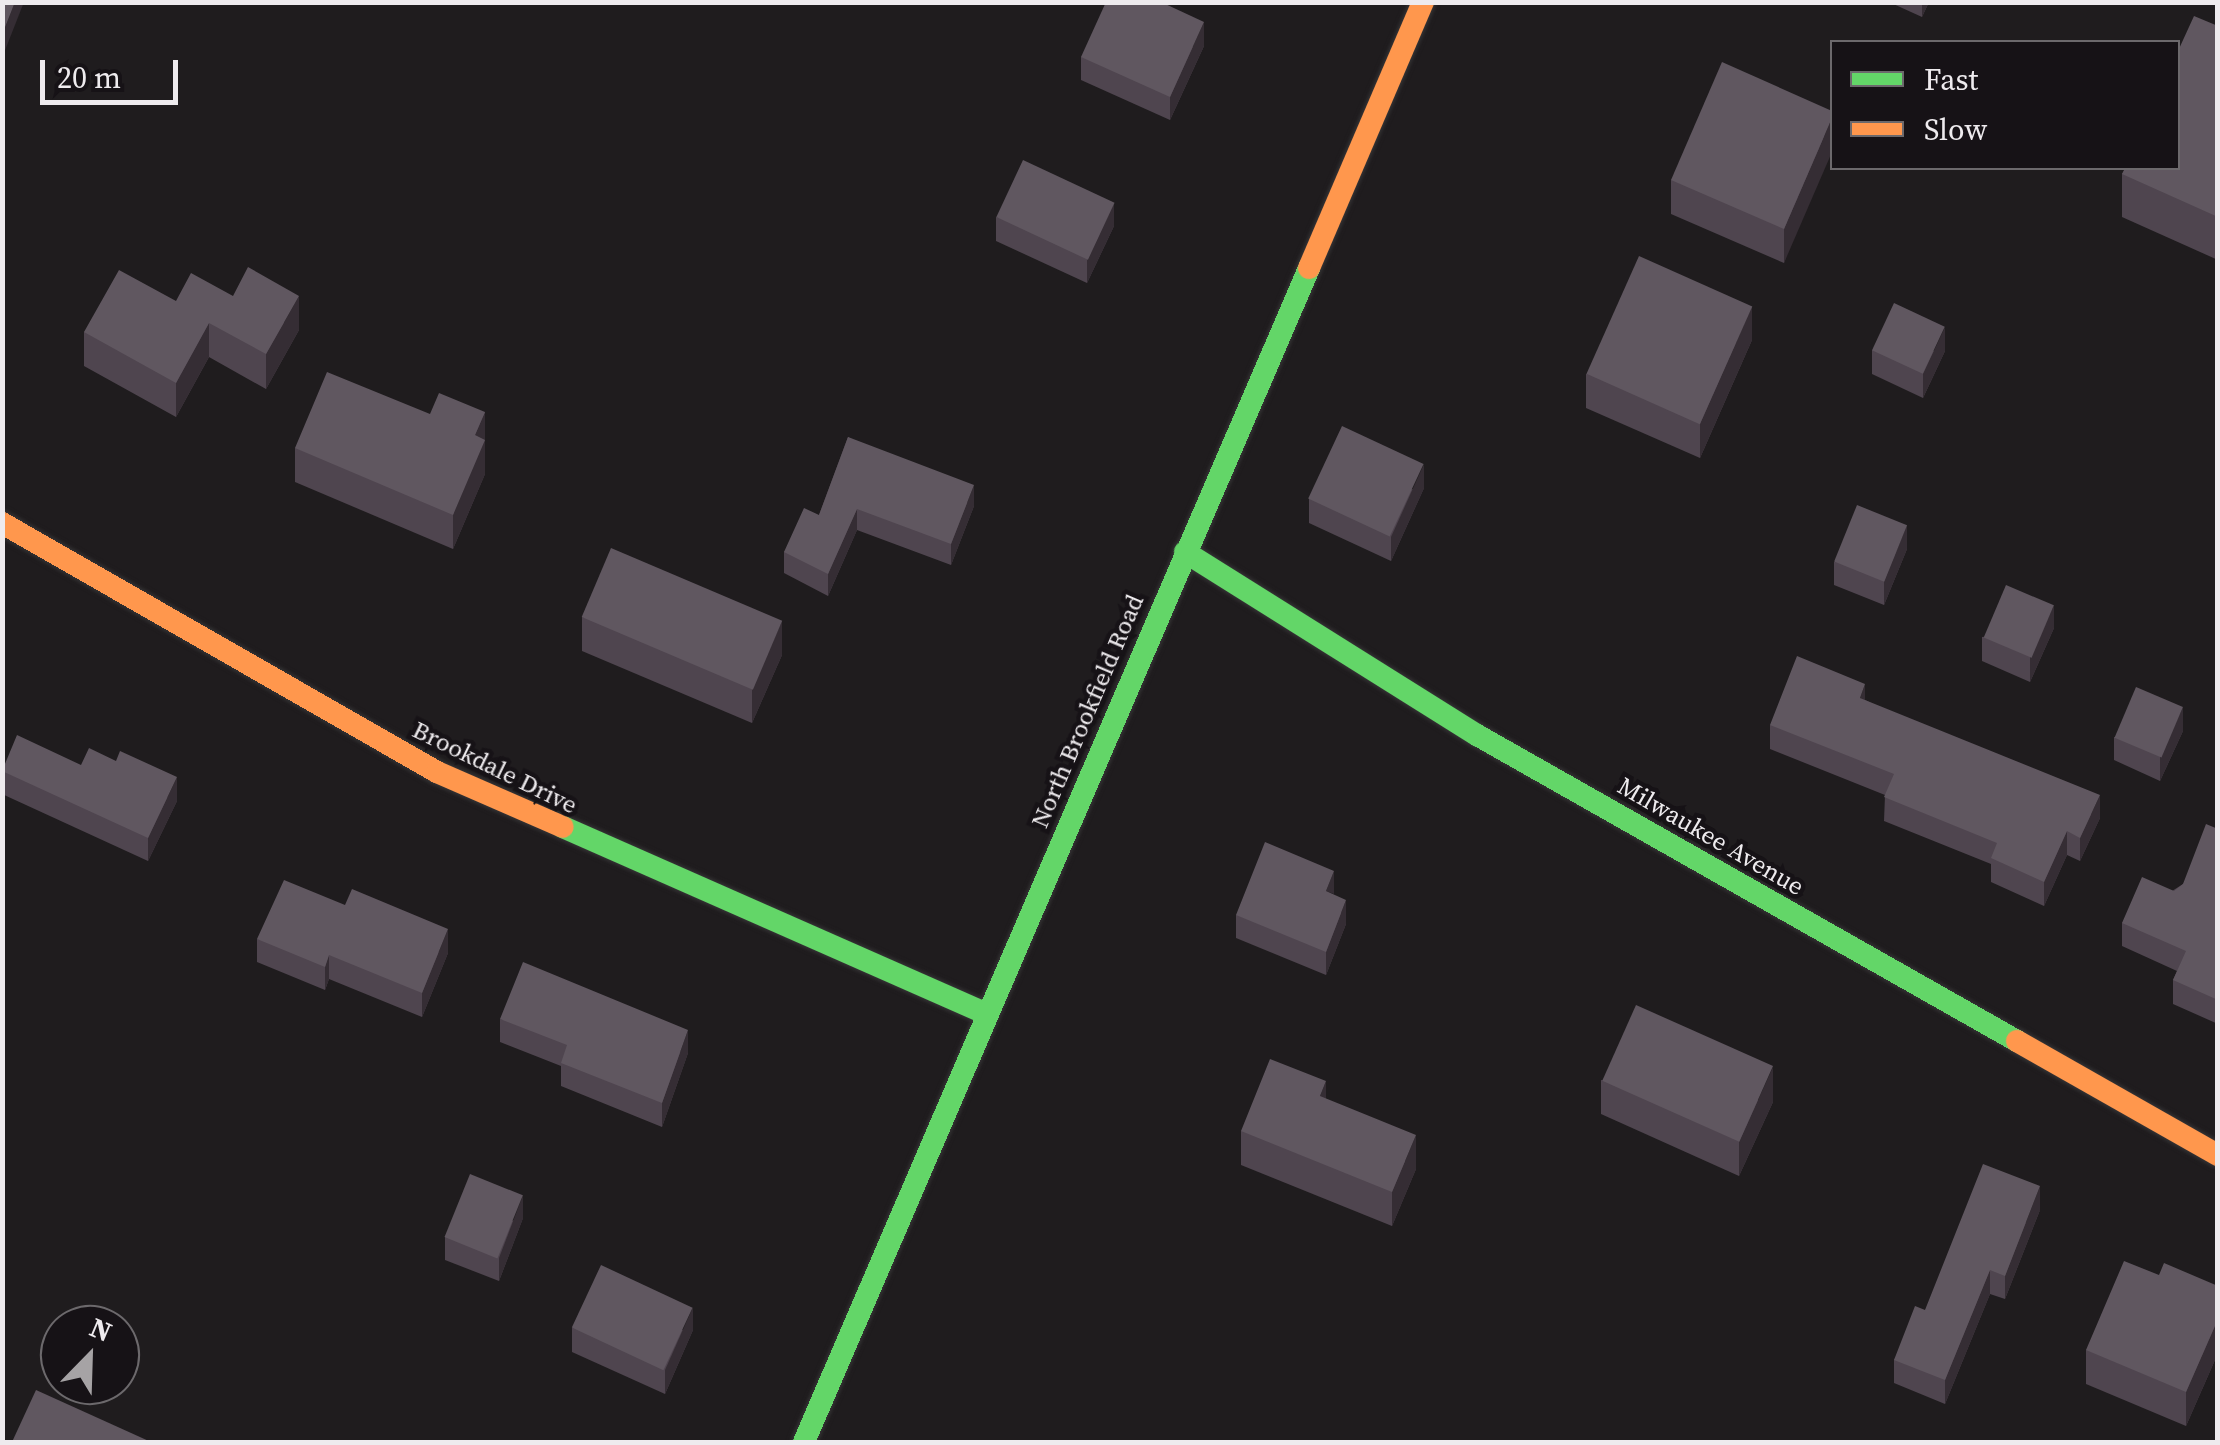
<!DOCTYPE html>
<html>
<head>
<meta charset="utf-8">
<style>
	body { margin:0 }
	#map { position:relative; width:2220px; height:1445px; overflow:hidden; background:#1f1c1e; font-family:"Source Serif 4",serif }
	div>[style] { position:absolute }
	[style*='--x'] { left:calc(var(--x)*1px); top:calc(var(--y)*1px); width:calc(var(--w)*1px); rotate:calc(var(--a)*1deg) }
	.roads { filter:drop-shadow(0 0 2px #373637) drop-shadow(0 0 2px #373637) }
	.fast>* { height:22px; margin:-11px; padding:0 11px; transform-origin:11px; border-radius:11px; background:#63d668 }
	.slow>* { height:22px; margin:-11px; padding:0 11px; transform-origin:11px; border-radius:11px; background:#ff974d }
	.wall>* { inset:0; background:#4f454f }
	.shaded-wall>* { inset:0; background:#352d34 }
	.building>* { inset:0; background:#605760; transform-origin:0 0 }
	span { translate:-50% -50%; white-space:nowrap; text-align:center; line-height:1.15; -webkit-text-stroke:9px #161216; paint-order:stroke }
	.street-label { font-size:25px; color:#eeebee }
	.frame { position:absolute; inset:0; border:5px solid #eeebee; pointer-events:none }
	.legend { position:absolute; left:1830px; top:40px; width:350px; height:130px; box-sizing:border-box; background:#161216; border:2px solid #6c696c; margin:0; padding:12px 18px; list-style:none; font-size:30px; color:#eeebee }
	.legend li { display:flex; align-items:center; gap:20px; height:50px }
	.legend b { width:50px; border:2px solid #6c696c }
	.north { position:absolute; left:40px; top:1305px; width:100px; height:100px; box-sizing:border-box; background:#161216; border:2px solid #6c696c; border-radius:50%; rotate:23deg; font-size:28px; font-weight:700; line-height:40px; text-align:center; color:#eeebee }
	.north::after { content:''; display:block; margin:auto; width:35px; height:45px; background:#a6a3a5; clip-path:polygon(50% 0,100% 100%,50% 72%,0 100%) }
	.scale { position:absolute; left:40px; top:60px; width:138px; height:45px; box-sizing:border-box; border:5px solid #eeebee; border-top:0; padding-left:12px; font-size:30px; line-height:35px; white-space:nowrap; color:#eeebee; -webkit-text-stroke:8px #161216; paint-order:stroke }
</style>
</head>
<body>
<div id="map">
	<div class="roads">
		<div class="fast">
			<div style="--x:1185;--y:552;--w:345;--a:32.1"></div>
			<div style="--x:1477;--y:735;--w:621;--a:29.54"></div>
			<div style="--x:563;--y:827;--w:462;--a:23.8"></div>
			<div style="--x:804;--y:1442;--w:1278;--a:-66.72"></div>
		</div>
		<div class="slow">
			<div style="--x:1309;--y:268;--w:289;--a:-66.8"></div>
			<div style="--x:2;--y:523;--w:501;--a:29.79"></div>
			<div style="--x:437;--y:772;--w:137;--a:23.6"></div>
			<div style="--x:2017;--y:1041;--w:231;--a:29.6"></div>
		</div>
	</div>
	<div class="wall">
		<div style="clip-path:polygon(1889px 2px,1929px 2px,1922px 17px)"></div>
		<div style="clip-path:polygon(2218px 26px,2218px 260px,2122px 217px,2122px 174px)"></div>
		<div style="clip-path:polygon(1204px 46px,1170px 120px,1081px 80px,1081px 57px)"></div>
		<div style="clip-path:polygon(1832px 111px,1784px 263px,1671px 214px,1671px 180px)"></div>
		<div style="clip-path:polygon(996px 217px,1114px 226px,1087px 283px,996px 241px)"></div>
		<div style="clip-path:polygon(233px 296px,299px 330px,266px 389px,209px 357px,176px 417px,84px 366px,84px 332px,176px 301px)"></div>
		<div style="clip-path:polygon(1752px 340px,1700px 458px,1586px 408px,1586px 374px)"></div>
		<div style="clip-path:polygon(1872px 350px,1945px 351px,1923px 398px,1872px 374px)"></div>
		<div style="clip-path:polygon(485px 412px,485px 474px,453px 549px,295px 482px,295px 448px,430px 414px)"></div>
		<div style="clip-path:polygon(848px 437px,974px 506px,951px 565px,857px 530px,828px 596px,784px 573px,784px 552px,819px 515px)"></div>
		<div style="clip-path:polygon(1424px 488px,1391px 561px,1309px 523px,1309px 499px)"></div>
		<div style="clip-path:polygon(1907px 549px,1884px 605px,1834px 585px,1834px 562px)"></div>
		<div style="clip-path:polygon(582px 617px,782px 655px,752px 723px,582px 651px)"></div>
		<div style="clip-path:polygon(2054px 628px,2030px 682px,1982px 661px,1982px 637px)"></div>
		<div style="clip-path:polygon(1865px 700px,2100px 818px,2080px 861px,2067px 855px,2044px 906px,1991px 882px,1991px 864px,1884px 821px,1885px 795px,1770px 749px,1770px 725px)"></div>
		<div style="clip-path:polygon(2183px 731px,2160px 781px,2114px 760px,2114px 737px)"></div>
		<div style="clip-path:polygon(81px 765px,177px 801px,148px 861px,2px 794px,2px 768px)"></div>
		<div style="clip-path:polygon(2218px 829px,2218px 1024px,2173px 1004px,2173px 980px,2177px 971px,2122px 946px,2122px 923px,2183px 884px)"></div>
		<div style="clip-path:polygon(1334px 895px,1346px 924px,1326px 975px,1236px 938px,1236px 915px)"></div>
		<div style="clip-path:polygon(257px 939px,448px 953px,422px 1017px,329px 979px,325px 990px,257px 962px)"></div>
		<div style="clip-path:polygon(500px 1019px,688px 1053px,662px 1127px,561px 1086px,561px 1066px,500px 1042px)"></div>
		<div style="clip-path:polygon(1601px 1080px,1773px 1102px,1739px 1176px,1601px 1114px)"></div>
		<div style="clip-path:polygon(1326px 1099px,1416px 1169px,1392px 1226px,1241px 1165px,1241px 1131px)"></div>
		<div style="clip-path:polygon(2040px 1210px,2005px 1299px,1990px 1294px,1945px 1404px,1894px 1383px,1894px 1360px,1925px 1310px)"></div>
		<div style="clip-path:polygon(523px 1218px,499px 1281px,445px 1260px,445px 1237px)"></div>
		<div style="clip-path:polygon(2218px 1286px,2218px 1353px,2186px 1426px,2086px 1384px,2086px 1350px)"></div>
		<div style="clip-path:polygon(572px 1328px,693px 1330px,665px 1394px,572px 1352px)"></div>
	</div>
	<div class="shaded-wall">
		<div style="clip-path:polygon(15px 2px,24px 2px,2px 58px,2px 35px)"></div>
		<div style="clip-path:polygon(1922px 2px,1929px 2px,1922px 17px)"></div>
		<div style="clip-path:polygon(1204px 22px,1204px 46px,1170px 120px,1170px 97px)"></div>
		<div style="clip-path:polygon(1832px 118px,1832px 152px,1784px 263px,1784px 229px)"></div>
		<div style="clip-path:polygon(1114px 203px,1114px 226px,1087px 283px,1087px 260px)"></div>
		<div style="clip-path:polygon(299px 296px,299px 330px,266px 389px,266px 354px)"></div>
		<div style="clip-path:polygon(1752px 306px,1752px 340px,1700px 458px,1700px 424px)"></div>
		<div style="clip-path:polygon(209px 323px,209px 357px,176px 417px,176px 383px)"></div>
		<div style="clip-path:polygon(1945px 327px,1945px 351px,1923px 398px,1923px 374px)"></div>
		<div style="clip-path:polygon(485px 412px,485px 474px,453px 549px,453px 515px,475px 435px)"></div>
		<div style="clip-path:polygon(1424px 464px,1424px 488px,1391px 561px,1391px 537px)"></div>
		<div style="clip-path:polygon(974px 485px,974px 506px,951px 565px,951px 544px)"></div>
		<div style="clip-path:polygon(857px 509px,857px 530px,828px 596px,828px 574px)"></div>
		<div style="clip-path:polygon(1907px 525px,1907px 549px,1884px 605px,1884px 581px)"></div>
		<div style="clip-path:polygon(2054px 605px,2054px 628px,2030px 682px,2030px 658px)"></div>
		<div style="clip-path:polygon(782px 621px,782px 655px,752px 723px,752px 689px)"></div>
		<div style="clip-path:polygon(1865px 684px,1865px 707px,1860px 698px)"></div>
		<div style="clip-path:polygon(2183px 707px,2183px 731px,2160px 781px,2160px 757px)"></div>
		<div style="clip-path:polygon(177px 777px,177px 801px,148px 861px,148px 838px)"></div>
		<div style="clip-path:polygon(2100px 795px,2100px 818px,2080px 861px,2080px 838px)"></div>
		<div style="clip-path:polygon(2067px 831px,2067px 855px,2044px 906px,2044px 882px)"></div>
		<div style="clip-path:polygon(1334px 871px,1334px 894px,1326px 891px)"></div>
		<div style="clip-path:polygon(1346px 900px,1346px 924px,1326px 975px,1326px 952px)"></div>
		<div style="clip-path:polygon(448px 929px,448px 953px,422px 1017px,422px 993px)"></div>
		<div style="clip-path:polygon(329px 955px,329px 979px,325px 990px,325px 967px)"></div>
		<div style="clip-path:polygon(688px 1030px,688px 1053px,662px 1127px,662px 1103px)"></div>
		<div style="clip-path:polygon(1773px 1067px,1773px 1102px,1739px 1176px,1739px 1142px)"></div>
		<div style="clip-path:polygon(1326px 1081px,1326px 1115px,1320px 1096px)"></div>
		<div style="clip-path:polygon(1416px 1135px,1416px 1169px,1392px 1226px,1392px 1192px)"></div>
		<div style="clip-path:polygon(2040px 1186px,2040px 1210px,2005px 1299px,2005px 1276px)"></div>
		<div style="clip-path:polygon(523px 1195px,523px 1218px,499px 1281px,499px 1258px)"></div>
		<div style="clip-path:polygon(1990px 1270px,1990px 1294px,1945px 1404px,1945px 1380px)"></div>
		<div style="clip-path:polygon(693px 1307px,693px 1330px,665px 1394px,665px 1370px)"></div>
		<div style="clip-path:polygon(2218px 1319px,2218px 1353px,2186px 1426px,2186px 1392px)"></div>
	</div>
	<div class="building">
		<div style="clip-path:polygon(2px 2px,15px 2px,2px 35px)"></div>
		<div style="clip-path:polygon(1106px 2px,1161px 2px,1204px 22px,1170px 97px,1081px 57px)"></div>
		<div style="clip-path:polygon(2194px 16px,2218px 26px,2218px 217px,2122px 174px,2125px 168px,2178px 168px,2178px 51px)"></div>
		<div style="clip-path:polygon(1722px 62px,1832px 111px,1832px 118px,1784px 229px,1671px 180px)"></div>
		<div style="left:1023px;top:160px;width:101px;height:63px;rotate:25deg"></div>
		<div style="left:1639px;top:256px;width:124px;height:129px;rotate:24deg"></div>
		<div style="clip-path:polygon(248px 267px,299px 296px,266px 354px,209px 323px,176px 383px,84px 332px,119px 270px,176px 301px,191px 273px,233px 296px)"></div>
		<div style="left:1894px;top:303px;width:56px;height:52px;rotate:25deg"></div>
		<div style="clip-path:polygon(327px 372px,430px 414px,439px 393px,485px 412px,475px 435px,485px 440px,453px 515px,295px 448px)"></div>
		<div style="left:1342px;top:426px;width:90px;height:80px;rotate:25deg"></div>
		<div style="clip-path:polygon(848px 437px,974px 485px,951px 544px,857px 509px,828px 574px,784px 552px,804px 508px,819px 515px)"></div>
		<div style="left:1857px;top:505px;width:54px;height:61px;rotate:22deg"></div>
		<div style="left:611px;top:548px;width:186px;height:75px;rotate:23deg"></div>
		<div style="left:2006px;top:585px;width:52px;height:57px;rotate:23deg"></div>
		<div style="clip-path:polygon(1797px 656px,1865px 684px,1860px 698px,2100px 795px,2080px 838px,2067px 831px,2044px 882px,1991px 858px,1997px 843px,1884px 797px,1894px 774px,1770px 725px)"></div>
		<div style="left:2136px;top:687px;width:51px;height:55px;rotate:23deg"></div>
		<div style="clip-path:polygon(17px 735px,81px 765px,89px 748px,116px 761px,120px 751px,177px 777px,148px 838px,2px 771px)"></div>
		<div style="clip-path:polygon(2206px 824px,2218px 829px,2218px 1000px,2173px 980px,2186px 951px,2122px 923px,2142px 877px,2174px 891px,2183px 884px)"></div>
		<div style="clip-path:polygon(1265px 842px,1334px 871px,1326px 891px,1346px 900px,1326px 952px,1236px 915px)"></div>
		<div style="clip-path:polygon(284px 880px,345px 905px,352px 889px,448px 929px,422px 993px,329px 955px,325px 967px,257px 939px)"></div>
		<div style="clip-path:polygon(523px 962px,688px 1030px,662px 1103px,561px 1063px,567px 1045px,500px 1019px)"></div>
		<div style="left:1636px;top:1005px;width:150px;height:83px;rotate:24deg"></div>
		<div style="clip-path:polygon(1270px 1059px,1326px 1081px,1320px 1096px,1416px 1135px,1392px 1192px,1241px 1131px)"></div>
		<div style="clip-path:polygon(1983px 1164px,2040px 1186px,2005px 1276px,1990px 1270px,1945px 1380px,1894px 1360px,1915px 1306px,1925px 1310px)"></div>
		<div style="left:470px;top:1174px;width:57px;height:68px;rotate:22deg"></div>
		<div style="clip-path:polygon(2124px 1261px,2159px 1275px,2164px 1263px,2218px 1286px,2218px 1319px,2186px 1392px,2086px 1350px)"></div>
		<div style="left:601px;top:1265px;width:101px;height:69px;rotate:25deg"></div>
		<div style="clip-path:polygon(36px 1390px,151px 1442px,12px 1442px)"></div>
	</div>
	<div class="street-label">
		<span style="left:1087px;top:711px;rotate:-67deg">North Brookfield Road</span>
		<span style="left:495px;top:767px;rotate:26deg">Brookdale Drive</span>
		<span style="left:1711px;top:836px;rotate:30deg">Milwaukee Avenue</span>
	</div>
	<div class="frame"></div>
	<ul class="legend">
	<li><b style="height:12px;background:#63d668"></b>Fast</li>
	<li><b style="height:12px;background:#ff974d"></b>Slow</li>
	</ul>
	<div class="north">N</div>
	<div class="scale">20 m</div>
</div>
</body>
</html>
